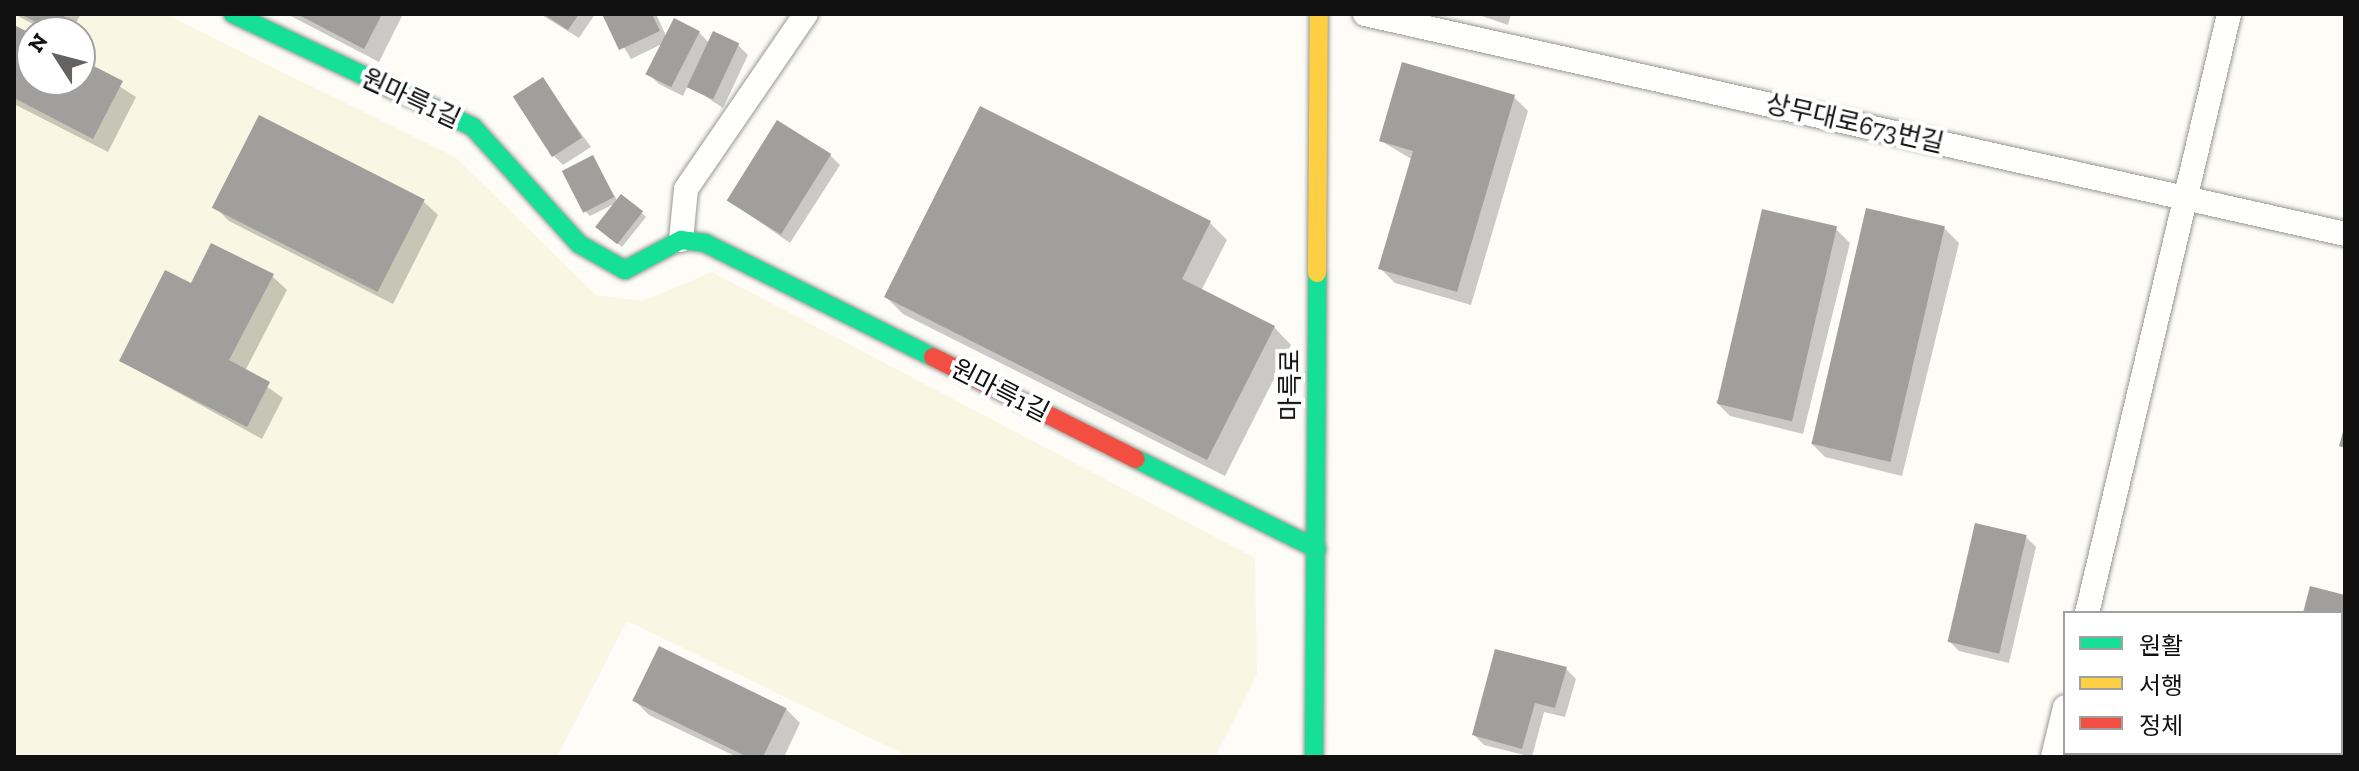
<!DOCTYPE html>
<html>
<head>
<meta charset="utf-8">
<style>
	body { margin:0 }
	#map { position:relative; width:2359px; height:771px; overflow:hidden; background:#fdfcf7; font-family:"Zilla Slab","Noto Sans KR",serif }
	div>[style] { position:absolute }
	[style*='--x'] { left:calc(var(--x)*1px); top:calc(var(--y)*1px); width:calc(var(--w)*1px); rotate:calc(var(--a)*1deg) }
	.farmland>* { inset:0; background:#f9f7e4 }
	.shadow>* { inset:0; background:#0003 }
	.building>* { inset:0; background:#a19f9c; transform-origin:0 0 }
	.roads { filter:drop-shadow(0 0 2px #979795) drop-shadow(0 0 2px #979795) }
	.lane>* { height:24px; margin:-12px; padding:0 12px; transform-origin:12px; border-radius:12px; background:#fffffe }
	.fast>* { height:18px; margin:-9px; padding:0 9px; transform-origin:9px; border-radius:9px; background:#16e098 }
	.slow>* { height:18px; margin:-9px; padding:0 9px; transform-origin:9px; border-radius:9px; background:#ffcf43 }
	.jam>* { height:18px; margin:-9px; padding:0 9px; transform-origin:9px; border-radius:9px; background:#f24e42 }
	span { translate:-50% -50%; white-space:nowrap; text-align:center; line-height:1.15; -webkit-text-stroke:8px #fff; paint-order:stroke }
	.street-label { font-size:26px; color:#111 }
	.frame { position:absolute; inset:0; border:16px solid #111; pointer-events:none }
	.legend { position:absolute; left:2063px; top:611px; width:280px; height:144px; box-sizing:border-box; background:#fff; border:2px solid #a0a0a0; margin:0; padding:10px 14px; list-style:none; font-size:24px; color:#111 }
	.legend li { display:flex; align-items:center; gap:16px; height:40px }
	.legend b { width:40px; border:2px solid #a0a0a0 }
	.north { position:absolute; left:16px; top:16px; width:80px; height:80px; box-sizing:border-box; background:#fff; border:2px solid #a0a0a0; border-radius:50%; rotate:306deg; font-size:22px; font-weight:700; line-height:32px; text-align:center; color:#111 }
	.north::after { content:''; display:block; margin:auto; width:28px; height:36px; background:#646362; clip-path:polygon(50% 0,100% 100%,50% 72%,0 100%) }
</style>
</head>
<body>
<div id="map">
	<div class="farmland">
		<div style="clip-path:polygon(evenodd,14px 14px,165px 14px,455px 157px,596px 295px,643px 301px,712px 272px,1255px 558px,1257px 674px,1215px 757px,910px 757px,627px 621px,557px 757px,14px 757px,14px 14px,32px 32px,80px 32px,80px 80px,32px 80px,32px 32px)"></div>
	</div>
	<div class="shadow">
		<div style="clip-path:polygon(14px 14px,81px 14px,71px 32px,48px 32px)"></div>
		<div style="clip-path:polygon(287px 14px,403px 14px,379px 62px)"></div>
		<div style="clip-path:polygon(540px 14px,595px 14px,579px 38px)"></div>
		<div style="clip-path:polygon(604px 14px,656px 14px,667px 38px,699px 32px,709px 43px,738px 45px,748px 55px,723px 108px,688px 85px,683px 96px,659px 84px,649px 74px,664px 43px,631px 59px)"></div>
		<div style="clip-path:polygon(1476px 14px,1511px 14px,1508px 25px)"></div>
		<div style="clip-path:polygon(14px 27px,32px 36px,32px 80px,80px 80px,80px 61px,136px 97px,108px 152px,14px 104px)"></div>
		<div style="clip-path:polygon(542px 80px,591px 147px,563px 165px,553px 155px)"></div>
		<div style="clip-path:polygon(1514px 97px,1528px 111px,1471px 305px,1395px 283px,1381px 269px,1413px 160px,1381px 141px)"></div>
		<div style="clip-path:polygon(830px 155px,840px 165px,790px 243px,728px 200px)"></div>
		<div style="clip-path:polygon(593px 157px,618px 202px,590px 216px,585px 211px)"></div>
		<div style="clip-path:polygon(423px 201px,438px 215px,393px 304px,229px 221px,215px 207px)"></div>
		<div style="clip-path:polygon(641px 212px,646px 217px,622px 247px,603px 232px)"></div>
		<div style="clip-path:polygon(1210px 223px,1227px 240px,1201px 291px,1274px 327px,1291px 345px,1225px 476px,903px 314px,886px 297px)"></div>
		<div style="clip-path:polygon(1944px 228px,1959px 243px,1902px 476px,1825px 457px,1811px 443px)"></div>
		<div style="clip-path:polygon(1836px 229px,1850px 243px,1803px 434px,1730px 416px,1716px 402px)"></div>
		<div style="clip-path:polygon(272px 276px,287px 290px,245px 371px,283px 398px,262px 439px,121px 361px,192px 285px)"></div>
		<div style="clip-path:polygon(2026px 537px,2036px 547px,2009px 663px,1959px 651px,1949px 641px)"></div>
		<div style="clip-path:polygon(2312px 588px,2345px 597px,2345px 719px,2341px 613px,2305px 613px)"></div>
		<div style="clip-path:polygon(1566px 669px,1576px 679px,1565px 717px,1544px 712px,1532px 757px,1484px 745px,1474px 735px)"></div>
		<div style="clip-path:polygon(635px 701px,786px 709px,800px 723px,784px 757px,737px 757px,649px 715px)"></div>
		<div style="clip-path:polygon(2276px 753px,2334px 753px,2275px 757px)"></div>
	</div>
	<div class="building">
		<div style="clip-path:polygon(20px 14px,66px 14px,56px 32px)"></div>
		<div style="clip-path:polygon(297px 14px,382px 14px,364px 49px)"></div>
		<div style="clip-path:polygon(543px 14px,579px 14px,568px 30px)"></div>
		<div style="clip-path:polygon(602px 14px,652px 14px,660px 31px,619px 50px)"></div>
		<div style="left:674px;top:18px;width:29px;height:63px;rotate:27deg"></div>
		<div style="clip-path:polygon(14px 25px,32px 34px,32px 80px,80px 80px,80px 59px,123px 81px,93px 139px,14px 98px)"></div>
		<div style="left:713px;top:31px;width:29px;height:62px;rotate:25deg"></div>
		<div style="clip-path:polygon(1402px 62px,1515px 95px,1457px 292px,1378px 269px,1413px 151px,1379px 141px)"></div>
		<div style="left:543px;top:77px;width:72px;height:36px;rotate:57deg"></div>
		<div style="clip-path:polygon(980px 106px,1211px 221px,1182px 279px,1275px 326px,1207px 460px,884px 297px)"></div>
		<div style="left:259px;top:115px;width:186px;height:104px;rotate:27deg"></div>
		<div style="left:777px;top:120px;width:64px;height:95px;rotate:32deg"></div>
		<div style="left:593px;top:155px;width:47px;height:35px;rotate:63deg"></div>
		<div style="left:621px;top:194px;width:28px;height:42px;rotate:38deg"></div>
		<div style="left:1866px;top:208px;width:81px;height:242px;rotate:13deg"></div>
		<div style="left:1762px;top:209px;width:77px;height:200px;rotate:13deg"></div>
		<div style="clip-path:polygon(211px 243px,274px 274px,229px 360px,270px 382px,247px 427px,119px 361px,165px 270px,191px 283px)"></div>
		<div style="clip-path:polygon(2344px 428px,2345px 428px,2345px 448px,2339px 446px)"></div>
		<div style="left:1975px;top:523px;width:53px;height:122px;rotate:13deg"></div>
		<div style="clip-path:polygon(2310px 586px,2345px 595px,2342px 686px,2341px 613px,2303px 613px)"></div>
		<div style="left:659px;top:646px;width:142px;height:61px;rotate:26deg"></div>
		<div style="clip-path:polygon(1495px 649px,1567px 667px,1555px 708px,1535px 703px,1522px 749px,1472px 735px)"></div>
		<div style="clip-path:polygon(2274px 753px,2322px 753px,2273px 757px)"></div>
	</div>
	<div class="roads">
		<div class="lane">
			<div style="--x:1365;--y:14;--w:1004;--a:12.65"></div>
			<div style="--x:681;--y:240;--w:51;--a:-84.4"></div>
			<div style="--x:686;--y:189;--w:212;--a:-55.6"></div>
			<div style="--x:2087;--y:613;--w:616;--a:-76.66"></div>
			<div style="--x:2053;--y:757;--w:51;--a:-76.5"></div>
		</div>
		<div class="fast">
			<div style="--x:233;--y:14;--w:265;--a:25.2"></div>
			<div style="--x:473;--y:127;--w:158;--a:47.8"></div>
			<div style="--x:579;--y:244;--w:53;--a:29.5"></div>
			<div style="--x:625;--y:270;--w:64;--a:-28.2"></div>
			<div style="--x:681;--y:240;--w:24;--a:7"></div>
			<div style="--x:705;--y:243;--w:255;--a:26.6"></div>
			<div style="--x:1136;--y:459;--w:202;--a:26.4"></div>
			<div style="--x:1314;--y:757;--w:484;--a:-89.6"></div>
		</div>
		<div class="slow">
			<div style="--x:1317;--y:273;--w:259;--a:-89.6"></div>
		</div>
		<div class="jam">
			<div style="--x:933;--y:357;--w:227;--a:26.7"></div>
		</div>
	</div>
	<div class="street-label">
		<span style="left:411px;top:99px;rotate:25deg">원마륵1길</span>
		<span style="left:1855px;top:124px;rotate:13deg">상무대로673번길</span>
		<span style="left:1291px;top:385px;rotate:-90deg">마륵로</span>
		<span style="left:1000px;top:391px;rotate:27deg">원마륵1길</span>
	</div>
	<div class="frame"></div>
	<ul class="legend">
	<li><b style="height:10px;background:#16e098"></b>원활</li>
	<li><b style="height:10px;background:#ffcf43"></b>서행</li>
	<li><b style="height:10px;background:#f24e42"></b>정체</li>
	</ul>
	<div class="north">N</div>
</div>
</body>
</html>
